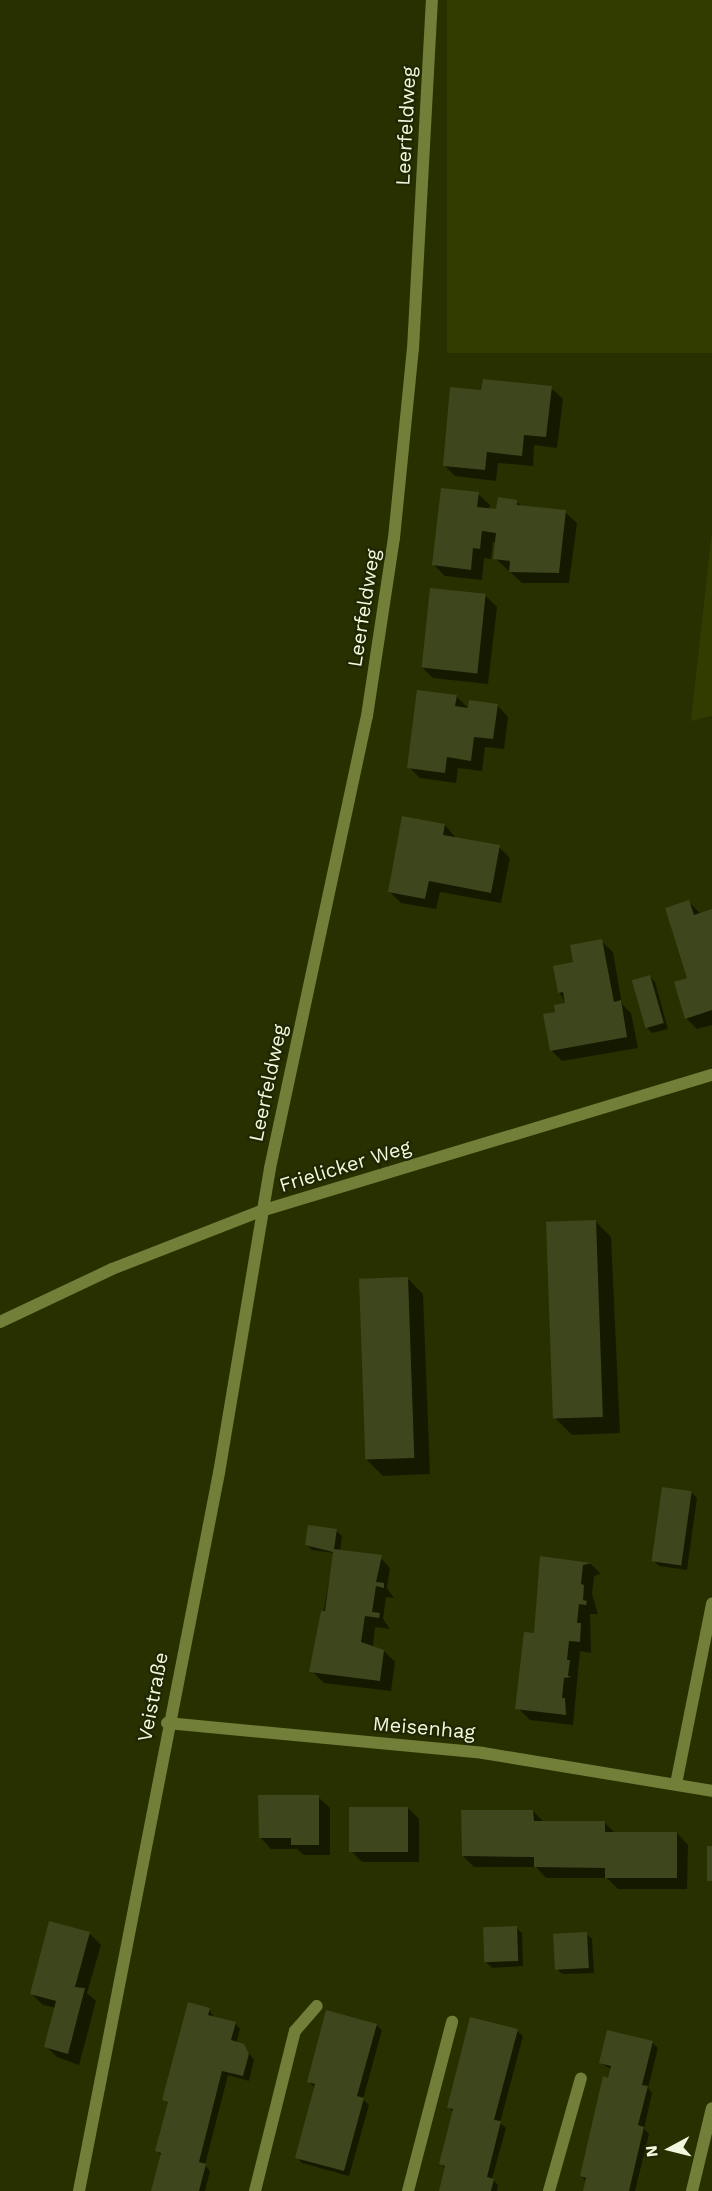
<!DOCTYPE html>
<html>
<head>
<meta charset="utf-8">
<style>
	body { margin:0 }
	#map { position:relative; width:712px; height:2191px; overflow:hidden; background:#283000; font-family:"Work Sans",sans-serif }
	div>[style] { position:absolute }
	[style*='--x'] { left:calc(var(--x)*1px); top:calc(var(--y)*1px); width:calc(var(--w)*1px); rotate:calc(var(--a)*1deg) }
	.built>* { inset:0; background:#323b00; transform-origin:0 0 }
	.shadow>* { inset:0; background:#0007 }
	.building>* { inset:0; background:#3e461d; transform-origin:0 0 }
	.service>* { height:12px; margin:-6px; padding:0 6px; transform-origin:6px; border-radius:6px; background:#717f38 }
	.minor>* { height:12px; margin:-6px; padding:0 6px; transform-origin:6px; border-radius:6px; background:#717f38 }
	span { translate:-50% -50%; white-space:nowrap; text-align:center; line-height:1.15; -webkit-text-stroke:4.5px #1f2602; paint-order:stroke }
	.street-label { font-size:20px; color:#f2f8de }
	.north { position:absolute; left:640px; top:2119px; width:60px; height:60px; -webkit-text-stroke:4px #1f2602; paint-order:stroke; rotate:263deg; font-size:16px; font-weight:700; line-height:24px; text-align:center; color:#f2f8de }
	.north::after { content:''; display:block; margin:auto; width:21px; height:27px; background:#f2f8de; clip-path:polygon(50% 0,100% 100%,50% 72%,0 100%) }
</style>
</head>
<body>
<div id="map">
	<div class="built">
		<div style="left:447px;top:0;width:265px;height:353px"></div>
		<div style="clip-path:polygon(712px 531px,712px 716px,691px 721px)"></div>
	</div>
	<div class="shadow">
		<div style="clip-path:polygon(551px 388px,563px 399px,557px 448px,534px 445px,533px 466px,498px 463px,496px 481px,455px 476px,444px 465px,482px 392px)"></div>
		<div style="clip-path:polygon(478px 494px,490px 505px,489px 510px,498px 511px,516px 501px,522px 507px,565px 512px,577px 523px,569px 583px,522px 583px,495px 558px,497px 542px,493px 542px,491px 559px,484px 558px,482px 580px,445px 576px,434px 565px)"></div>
		<div style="clip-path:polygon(486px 596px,497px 607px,488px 684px,433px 678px,422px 667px)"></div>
		<div style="clip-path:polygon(456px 696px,470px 710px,497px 705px,508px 717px,504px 749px,485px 747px,482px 771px,458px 768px,456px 783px,420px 778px,409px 767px)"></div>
		<div style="clip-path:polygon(445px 825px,456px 838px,499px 847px,510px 858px,501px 903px,440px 892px,436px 909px,401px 903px,390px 892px)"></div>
		<div style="clip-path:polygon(689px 902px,701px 914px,712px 911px,712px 1025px,697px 1029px,686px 1018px)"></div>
		<div style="clip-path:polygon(601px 941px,613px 952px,622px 1004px,631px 1013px,638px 1048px,562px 1061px,551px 1050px,557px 1013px,567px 1005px,559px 992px,575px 963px)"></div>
		<div style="clip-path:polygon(650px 977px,655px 982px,668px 1029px,652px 1033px,647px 1028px)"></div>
		<div style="clip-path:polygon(595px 1221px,611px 1237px,620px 1433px,572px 1435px,556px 1419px)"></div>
		<div style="clip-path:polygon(407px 1278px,423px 1294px,430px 1474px,383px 1476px,367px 1460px)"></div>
		<div style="clip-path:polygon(692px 1493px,697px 1498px,687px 1570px,659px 1566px,653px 1560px)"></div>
		<div style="clip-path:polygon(336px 1530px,342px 1536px,340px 1551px,379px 1556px,390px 1568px,387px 1588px,394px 1598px,386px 1597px,383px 1619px,390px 1629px,375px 1627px,373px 1647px,384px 1651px,395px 1662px,391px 1691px,324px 1683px,313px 1672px,334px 1553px,312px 1550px,306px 1544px)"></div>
		<div style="clip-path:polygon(541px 1558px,591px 1564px,601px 1574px,594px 1576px,592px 1594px,598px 1614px,590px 1614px,591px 1653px,580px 1651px,573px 1725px,530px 1720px,519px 1709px,535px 1635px)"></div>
		<div style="clip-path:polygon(318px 1797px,330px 1808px,330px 1855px,304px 1855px,297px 1849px,271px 1849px,260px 1837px)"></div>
		<div style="clip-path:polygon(408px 1808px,419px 1819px,419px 1862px,362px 1862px,351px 1851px)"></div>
		<div style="clip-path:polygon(533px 1811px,544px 1822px,604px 1822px,615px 1833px,677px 1833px,688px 1845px,687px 1889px,618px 1889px,607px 1878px,546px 1878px,536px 1867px,474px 1867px,463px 1856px)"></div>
		<div style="clip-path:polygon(516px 1928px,522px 1933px,523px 1966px,492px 1968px,486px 1962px)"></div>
		<div style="clip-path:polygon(89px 1933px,101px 1945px,87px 1993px,96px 2001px,79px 2065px,57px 2057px,46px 2046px,56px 2008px,43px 2005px,32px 1994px)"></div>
		<div style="clip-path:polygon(586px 1934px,592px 1939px,594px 1973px,562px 1974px,557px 1969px)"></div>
		<div style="clip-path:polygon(209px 2009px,214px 2018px,235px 2023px,240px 2029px,236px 2044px,243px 2045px,254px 2060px,249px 2081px,228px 2075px,205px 2165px,210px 2171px,205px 2191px,153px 2191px,162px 2156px,156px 2150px,169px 2104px,164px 2099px)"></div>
		<div style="clip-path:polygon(376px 2025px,382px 2030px,363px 2099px,369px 2105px,349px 2176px,302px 2163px,297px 2157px,314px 2087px,309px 2082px)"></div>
		<div style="clip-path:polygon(517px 2031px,523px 2036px,500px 2123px,506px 2128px,492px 2179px,498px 2185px,497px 2191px,440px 2191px,446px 2169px,441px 2164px,454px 2112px,448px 2107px)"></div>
		<div style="clip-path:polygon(652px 2042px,658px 2048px,648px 2088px,652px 2093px,644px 2129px,649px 2134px,635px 2191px,585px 2191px,587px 2182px,581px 2176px,612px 2070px,601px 2063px)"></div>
	</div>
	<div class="building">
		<div style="clip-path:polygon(483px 379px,552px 386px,546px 437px,524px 435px,522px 456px,487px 452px,485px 470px,443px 466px,450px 387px,481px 390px)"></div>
		<div style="clip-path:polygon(441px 488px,479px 492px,477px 507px,496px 509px,498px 497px,517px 500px,517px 505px,566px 510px,559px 573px,509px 572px,510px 561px,493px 559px,496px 533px,482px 531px,480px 549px,473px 548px,471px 570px,432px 565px)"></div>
		<div style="left:430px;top:588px;width:56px;height:80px;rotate:6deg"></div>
		<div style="clip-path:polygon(417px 690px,457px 695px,455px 706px,468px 708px,469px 700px,498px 704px,493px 739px,474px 737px,471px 761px,447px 757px,445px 773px,407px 768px)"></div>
		<div style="clip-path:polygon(402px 816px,445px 824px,443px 835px,500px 845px,491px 893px,429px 881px,425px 899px,388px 892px)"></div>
		<div style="clip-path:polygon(689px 900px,694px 915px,712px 909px,712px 1010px,685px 1019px,674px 982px,687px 978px,665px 908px)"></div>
		<div style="clip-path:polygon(602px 939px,614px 1002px,621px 1000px,627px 1037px,550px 1051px,543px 1014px,555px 1012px,554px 1005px,565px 1003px,563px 992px,558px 993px,553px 966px,573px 962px,570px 945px)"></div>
		<div style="left:650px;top:975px;width:50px;height:19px;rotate:74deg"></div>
		<div style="left:596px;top:1220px;width:197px;height:50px;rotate:88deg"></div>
		<div style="left:408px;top:1277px;width:181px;height:49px;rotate:88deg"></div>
		<div style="left:662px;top:1487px;width:30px;height:75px;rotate:8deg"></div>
		<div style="clip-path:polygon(308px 1525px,337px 1529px,334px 1549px,382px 1555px,376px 1582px,384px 1583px,384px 1588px,376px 1586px,372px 1612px,380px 1613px,379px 1618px,365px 1616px,361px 1642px,384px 1650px,380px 1681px,309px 1672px,321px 1611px,325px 1611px,333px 1552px,305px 1545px)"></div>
		<div style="clip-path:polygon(540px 1556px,591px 1563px,583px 1565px,581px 1584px,584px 1585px,583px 1600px,587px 1601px,586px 1605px,579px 1604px,577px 1623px,581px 1623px,580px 1642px,569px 1641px,567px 1660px,570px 1660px,568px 1676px,572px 1677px,564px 1678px,562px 1698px,565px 1698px,566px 1715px,515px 1709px,524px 1632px,534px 1633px)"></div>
		<div style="clip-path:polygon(258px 1795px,319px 1795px,319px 1845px,291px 1845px,291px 1838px,259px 1838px)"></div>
		<div style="left:349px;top:1807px;width:59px;height:45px"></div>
		<div style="clip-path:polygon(461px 1810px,533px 1810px,534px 1821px,605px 1821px,605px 1832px,677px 1832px,677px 1878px,605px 1878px,605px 1868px,534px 1867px,534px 1857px,462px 1856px)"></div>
		<div style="left:707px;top:1846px;width:5px;height:35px"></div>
		<div style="clip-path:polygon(49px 1921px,90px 1932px,75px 1987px,85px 1988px,68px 2054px,44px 2047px,56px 2001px,30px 1994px)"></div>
		<div style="left:517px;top:1926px;width:35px;height:34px;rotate:88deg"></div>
		<div style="left:587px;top:1932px;width:36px;height:34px;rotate:87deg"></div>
		<div style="clip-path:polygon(188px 2002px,210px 2008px,208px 2015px,236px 2022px,231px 2040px,244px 2044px,249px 2054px,243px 2076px,222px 2071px,199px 2162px,206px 2164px,199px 2191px,151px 2191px,161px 2153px,155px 2151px,168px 2102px,162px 2100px)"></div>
		<div style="clip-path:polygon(326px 2010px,377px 2024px,357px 2096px,364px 2098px,344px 2171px,295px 2158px,315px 2084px,307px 2082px)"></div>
		<div style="clip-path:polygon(470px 2017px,518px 2029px,494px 2120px,501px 2121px,487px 2177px,494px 2179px,491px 2191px,439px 2191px,445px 2166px,439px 2164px,453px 2109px,447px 2108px)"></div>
		<div style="clip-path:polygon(607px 2030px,653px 2041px,642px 2085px,648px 2086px,638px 2125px,644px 2127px,629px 2191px,583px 2191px,586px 2178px,580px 2176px,603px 2076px,608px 2078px,611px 2066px,599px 2063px)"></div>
	</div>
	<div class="service">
		<div style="--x:255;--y:2191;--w:165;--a:-76"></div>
		<div style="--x:295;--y:2031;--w:33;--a:-49"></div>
		<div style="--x:408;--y:2191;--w:175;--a:-75.4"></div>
		<div style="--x:549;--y:2191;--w:117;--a:-74.2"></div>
		<div style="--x:692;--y:2191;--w:85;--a:-76.5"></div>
	</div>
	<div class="minor">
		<div style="--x:0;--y:1322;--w:124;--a:-25.3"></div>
		<div style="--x:112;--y:1269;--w:160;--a:-21.3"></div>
		<div style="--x:261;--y:1211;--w:471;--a:-16.8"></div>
		<div style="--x:167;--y:1723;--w:317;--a:5.4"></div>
		<div style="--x:483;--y:1753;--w:232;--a:9.4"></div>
		<div style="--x:676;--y:1784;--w:184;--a:-78.7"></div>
		<div style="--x:79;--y:2191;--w:732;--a:-78.97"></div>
		<div style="--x:219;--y:1473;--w:309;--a:-80.5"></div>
		<div style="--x:270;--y:1168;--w:462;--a:-77.9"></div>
		<div style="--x:367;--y:716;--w:180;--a:-81.4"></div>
		<div style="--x:394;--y:538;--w:190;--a:-84.3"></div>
		<div style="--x:413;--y:349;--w:350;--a:-86.9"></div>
	</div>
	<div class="street-label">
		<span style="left:406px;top:126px;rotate:-87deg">Leerfeldweg</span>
		<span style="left:364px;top:608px;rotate:-81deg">Leerfeldweg</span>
		<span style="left:268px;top:1083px;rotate:-78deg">Leerfeldweg</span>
		<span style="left:345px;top:1166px;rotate:-17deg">Frielicker Weg</span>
		<span style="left:153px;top:1697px;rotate:-79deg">Veistraße</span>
		<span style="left:424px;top:1728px;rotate:5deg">Meisenhag</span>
	</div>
	<div class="north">N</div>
</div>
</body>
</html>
